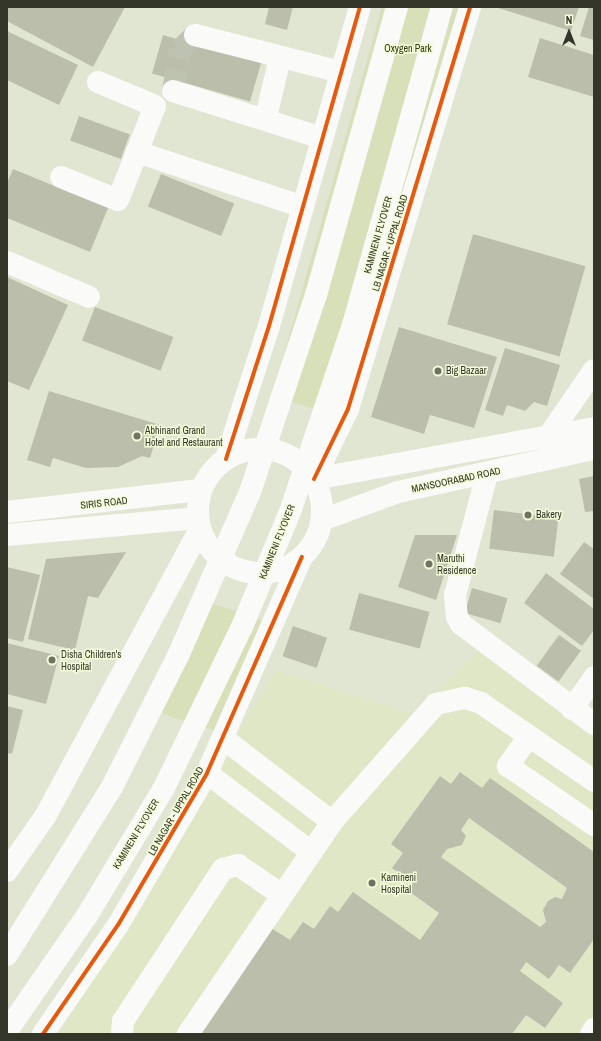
<!DOCTYPE html>
<html>
<head>
<meta charset="utf-8">
<style>
	body { margin:0 }
	#map { position:relative; width:601px; height:1041px; overflow:hidden; background:#e1e6d3; font-family:"Archivo Narrow",sans-serif }
	div>[style] { position:absolute }
	[style*='--x'] { left:calc(var(--x)*1px); top:calc(var(--y)*1px); width:calc(var(--w)*1px); rotate:calc(var(--a)*1deg) }
	.built>* { inset:0; background:#dfe7c7 }
	.green>* { inset:0; background:#d8e0b9; transform-origin:0 0 }
	.building>* { inset:0; background:#babeab; transform-origin:0 0 }
	.minor-tunnel>* { height:22px; margin-top:-11px; transform-origin:0; background:repeating-linear-gradient(90deg,#bec3b1 0 22px,transparent 0 33px) }
	.minor>* { height:22px; margin:-11px; padding:0 11px; transform-origin:11px; border-radius:11px; background:#fafbf8 }
	.minor>.ring { margin:-11px; padding:0; box-sizing:content-box; background:none; border:22px solid #fafbf8; border-radius:50% }
	.highway>* { height:22px; margin:-11px; padding:0 11px; transform-origin:11px; border-radius:11px; background:#fafbf8 }
	.cycleway>* { height:4px; margin:-2px; padding:0 2px; transform-origin:2px; border-radius:2px; background:#e8590c }
	.dots>* { width:11px; height:11px; translate:-50% -50%; box-sizing:border-box; border:2px solid #f3fbd8; border-radius:50% }
	span { translate:-50% -50%; white-space:nowrap; text-align:center; line-height:1.15; -webkit-text-stroke:3px #f3fbd8; paint-order:stroke }
	.park-label { font-size:10px; color:#303809 }
	.street-label { font-size:10px; color:#323527 }
	.poi-label { font-size:10px; color:#323527 }
	.left { translate:0 -50%; text-align:left }
	.frame { position:absolute; inset:0; border:8px solid #323527; pointer-events:none }
	.north { position:absolute; left:549px; top:12px; width:40px; height:40px; -webkit-text-stroke:3px #f3fbd8; paint-order:stroke; rotate:0deg; font-size:11px; font-weight:700; line-height:16px; text-align:center; color:#323527 }
	.north::after { content:''; display:block; margin:auto; width:14px; height:18px; background:#323527; clip-path:polygon(50% 0,100% 100%,50% 72%,0 100%) }
</style>
</head>
<body>
<div id="map">
	<div class="built">
		<div style="clip-path:polygon(479px 650px,594px 733px,594px 1034px,60px 1034px,276px 670px,412px 714px)"></div>
	</div>
	<div class="green">
		<div style="clip-path:polygon(382px 7px,459px 7px,335px 414px,272px 397px)"></div>
		<div style="left:192px;top:597px;width:79px;height:120px;rotate:18deg"></div>
	</div>
	<div class="building">
		<div style="clip-path:polygon(7px 7px,125px 7px,93px 67px,7px 21px)"></div>
		<div style="clip-path:polygon(269px 7px,293px 7px,287px 30px,265px 24px)"></div>
		<div style="clip-path:polygon(495px 7px,579px 7px,571px 31px)"></div>
		<div style="clip-path:polygon(589px 7px,594px 7px,594px 40px,580px 36px)"></div>
		<div style="clip-path:polygon(7px 31px,78px 65px,59px 105px,7px 80px)"></div>
		<div style="left:163px;top:35px;width:102px;height:40px;rotate:16deg"></div>
		<div style="clip-path:polygon(540px 38px,594px 55px,594px 97px,528px 77px)"></div>
		<div style="left:79px;top:116px;width:54px;height:26px;rotate:20deg"></div>
		<div style="clip-path:polygon(13px 169px,108px 208px,90px 252px,7px 218px,7px 183px)"></div>
		<div style="left:161px;top:174px;width:79px;height:35px;rotate:22deg"></div>
		<div style="left:473px;top:234px;width:117px;height:94px;rotate:16deg"></div>
		<div style="clip-path:polygon(7px 277px,68px 305px,29px 390px,7px 381px)"></div>
		<div style="left:95px;top:307px;width:84px;height:36px;rotate:21deg"></div>
		<div style="clip-path:polygon(399px 327px,497px 357px,474px 428px,430px 415px,424px 434px,371px 417px)"></div>
		<div style="clip-path:polygon(505px 348px,560px 365px,547px 406px,534px 402px,525px 411px,507px 405px,503px 416px,485px 410px)"></div>
		<div style="clip-path:polygon(49px 391px,160px 425px,150px 458px,142px 456px,118px 467px,86px 468px,53px 458px,50px 467px,27px 460px)"></div>
		<div style="clip-path:polygon(594px 476px,594px 511px,585px 512px,579px 479px)"></div>
		<div style="left:494px;top:510px;width:65px;height:39px;rotate:7deg"></div>
		<div style="clip-path:polygon(415px 535px,457px 535px,436px 600px,398px 587px)"></div>
		<div style="clip-path:polygon(584px 542px,594px 549px,594px 599px,560px 574px)"></div>
		<div style="clip-path:polygon(126px 552px,98px 598px,88px 596px,75px 650px,28px 639px,46px 559px)"></div>
		<div style="clip-path:polygon(7px 567px,40px 575px,23px 642px,7px 638px)"></div>
		<div style="clip-path:polygon(546px 573px,594px 609px,594px 630px,582px 646px,524px 603px)"></div>
		<div style="left:472px;top:588px;width:37px;height:26px;rotate:16deg"></div>
		<div style="left:359px;top:593px;width:73px;height:38px;rotate:15deg"></div>
		<div style="left:293px;top:626px;width:36px;height:32px;rotate:19deg"></div>
		<div style="left:559px;top:635px;width:27px;height:38px;rotate:36deg"></div>
		<div style="clip-path:polygon(7px 643px,59px 656px,46px 704px,7px 694px)"></div>
		<div style="clip-path:polygon(7px 706px,23px 710px,12px 754px,7px 753px)"></div>
		<div style="clip-path:polygon(evenodd,460px 772px,482px 788px,490px 778px,594px 852px,594px 939px,570px 973px,559px 965px,549px 979px,526px 962px,520px 971px,563px 1003px,545px 1028px,526px 1015px,512px 1034px,195px 1034px,271px 928px,290px 940px,303px 922px,314px 929px,330px 906px,338px 912px,353px 892px,420px 940px,439px 913px,407px 890px,413px 883px,392px 868px,403px 853px,391px 844px,440px 776px,451px 784px,460px 772px,469px 818px,567px 888px,562px 899px,555px 897px,548px 901px,543px 910px,546px 922px,540px 927px,441px 857px,447px 849px,462px 845px,466px 836px,461px 830px,469px 818px)"></div>
	</div>
	<div class="minor-tunnel">
		<div style="--x:173;--y:91;--w:42;--a:-80.3"></div>
		<div style="--x:180;--y:50;--w:21;--a:-45"></div>
	</div>
	<div class="minor">
		<div style="--x:195;--y:35;--w:151;--a:14.2"></div>
		<div style="--x:173;--y:91;--w:156;--a:17.5"></div>
		<div style="--x:266;--y:117;--w:61;--a:-76.7"></div>
		<div style="--x:137;--y:152;--w:175;--a:18.3"></div>
		<div style="--x:61;--y:177;--w:61;--a:22"></div>
		<div style="--x:118;--y:200;--w:52;--a:-68.4"></div>
		<div style="--x:137;--y:152;--w:49;--a:-68.6"></div>
		<div style="--x:155;--y:106;--w:62;--a:-157.2"></div>
		<div style="--x:7;--y:262;--w:89;--a:23.1"></div>
		<div style="--x:549;--y:444;--w:7;--a:-98"></div>
		<div style="--x:548;--y:437;--w:81;--a:-55.5"></div>
		<div class="ring" style="left:198px;top:449px;width:102px;height:102px"></div>
		<div style="--x:226;--y:459;--w:140;--a:-72.1"></div>
		<div style="--x:269;--y:326;--w:332;--a:-74.1"></div>
		<div style="--x:487;--y:474;--w:125;--a:104.8"></div>
		<div style="--x:455;--y:595;--w:22;--a:85"></div>
		<div style="--x:457;--y:617;--w:8;--a:60"></div>
		<div style="--x:461;--y:624;--w:166;--a:36.9"></div>
		<div style="--x:314;--y:479;--w:78;--a:-64.1"></div>
		<div style="--x:348;--y:409;--w:420;--a:-73.1"></div>
		<div style="--x:314;--y:479;--w:285;--a:-10.3"></div>
		<div style="--x:7;--y:512;--w:195;--a:-6.5"></div>
		<div style="--x:322;--y:520;--w:81;--a:-20.2"></div>
		<div style="--x:398;--y:492;--w:201;--a:-12.4"></div>
		<div style="--x:7;--y:535;--w:192;--a:-5.1"></div>
		<div style="--x:572;--y:709;--w:39;--a:-55"></div>
		<div style="--x:529;--y:736;--w:37;--a:125"></div>
		<div style="--x:508;--y:766;--w:104;--a:34.5"></div>
		<div style="--x:224;--y:739;--w:136;--a:37.5"></div>
		<div style="--x:207;--y:773;--w:131;--a:37.2"></div>
		<div style="--x:7;--y:871;--w:68;--a:-55.1"></div>
		<div style="--x:46;--y:815;--w:325;--a:-61.7"></div>
		<div style="--x:43;--y:1034;--w:132;--a:-55.5"></div>
		<div style="--x:118;--y:925;--w:176;--a:-59.6"></div>
		<div style="--x:207;--y:773;--w:236;--a:-66.3"></div>
		<div style="--x:122;--y:1034;--w:13;--a:-86"></div>
		<div style="--x:123;--y:1021;--w:182;--a:-56.7"></div>
		<div style="--x:223;--y:869;--w:16;--a:-15"></div>
		<div style="--x:238;--y:865;--w:53;--a:34.3"></div>
		<div style="--x:188;--y:1034;--w:256;--a:-55.8"></div>
		<div style="--x:332;--y:822;--w:157;--a:-48.6"></div>
		<div style="--x:436;--y:704;--w:30;--a:-12"></div>
		<div style="--x:465;--y:698;--w:17;--a:17"></div>
		<div style="--x:481;--y:703;--w:137;--a:34.6"></div>
		<div style="--x:591;--y:1034;--w:6;--a:-59"></div>
	</div>
	<div class="highway">
		<div style="--x:7;--y:955;--w:198;--a:-58"></div>
		<div style="--x:112;--y:787;--w:147;--a:-63.3"></div>
		<div style="--x:178;--y:656;--w:179;--a:-66.3"></div>
		<div style="--x:250;--y:492;--w:208;--a:-71.5"></div>
		<div style="--x:316;--y:295;--w:299;--a:-74.3"></div>
		<div style="--x:7;--y:1031;--w:142;--a:-55.3"></div>
		<div style="--x:88;--y:914;--w:147;--a:-58.9"></div>
		<div style="--x:164;--y:788;--w:179;--a:-64.2"></div>
		<div style="--x:242;--y:627;--w:128;--a:-67.4"></div>
		<div style="--x:291;--y:509;--w:194;--a:-71.4"></div>
		<div style="--x:353;--y:325;--w:330;--a:-74.4"></div>
	</div>
	<div class="cycleway">
		<div style="--x:226;--y:459;--w:140;--a:-72.1"></div>
		<div style="--x:269;--y:326;--w:332;--a:-74.1"></div>
		<div style="--x:314;--y:479;--w:78;--a:-64.1"></div>
		<div style="--x:348;--y:409;--w:420;--a:-73.1"></div>
		<div style="--x:43;--y:1034;--w:132;--a:-55.5"></div>
		<div style="--x:118;--y:925;--w:176;--a:-59.6"></div>
		<div style="--x:207;--y:773;--w:236;--a:-66.3"></div>
	</div>
	<div class="dots">
		<div style="left:438px;top:371px;background:#6f7363"></div>
		<div style="left:137px;top:436px;background:#6f7363"></div>
		<div style="left:528px;top:515px;background:#6f7363"></div>
		<div style="left:429px;top:564px;background:#6f7363"></div>
		<div style="left:52px;top:660px;background:#6f7363"></div>
		<div style="left:372px;top:883px;background:#6f7363"></div>
	</div>
	<div class="park-label">
		<span style="left:408px;top:49px">Oxygen Park</span>
	</div>
	<div class="street-label">
		<span style="left:378px;top:235px;rotate:-74deg">KAMINENI FLYOVER</span>
		<span style="left:390px;top:243px;rotate:-73deg">LB NAGAR - UPPAL ROAD</span>
		<span style="left:456px;top:480px;rotate:-12deg">MANSOORABAD ROAD</span>
		<span style="left:104px;top:503px;rotate:-6deg">SIRIS ROAD</span>
		<span style="left:277px;top:542px;rotate:-68deg">KAMINENI FLYOVER</span>
		<span style="left:176px;top:811px;rotate:-60deg">LB NAGAR - UPPAL ROAD</span>
		<span style="left:136px;top:834px;rotate:-59deg">KAMINENI FLYOVER</span>
	</div>
	<div class="poi-label">
		<span class="left" style="left:446px;top:371px">Big Bazaar</span>
		<span class="left" style="left:145px;top:436px">Abhinand Grand<br>Hotel and Restaurant</span>
		<span class="left" style="left:536px;top:515px">Bakery</span>
		<span class="left" style="left:437px;top:564px">Maruthi<br>Residence</span>
		<span class="left" style="left:61px;top:660px">Disha Children's<br>Hospital</span>
		<span class="left" style="left:381px;top:883px">Kamineni<br>Hospital</span>
	</div>
	<div class="frame"></div>
	<div class="north">N</div>
</div>
</body>
</html>
